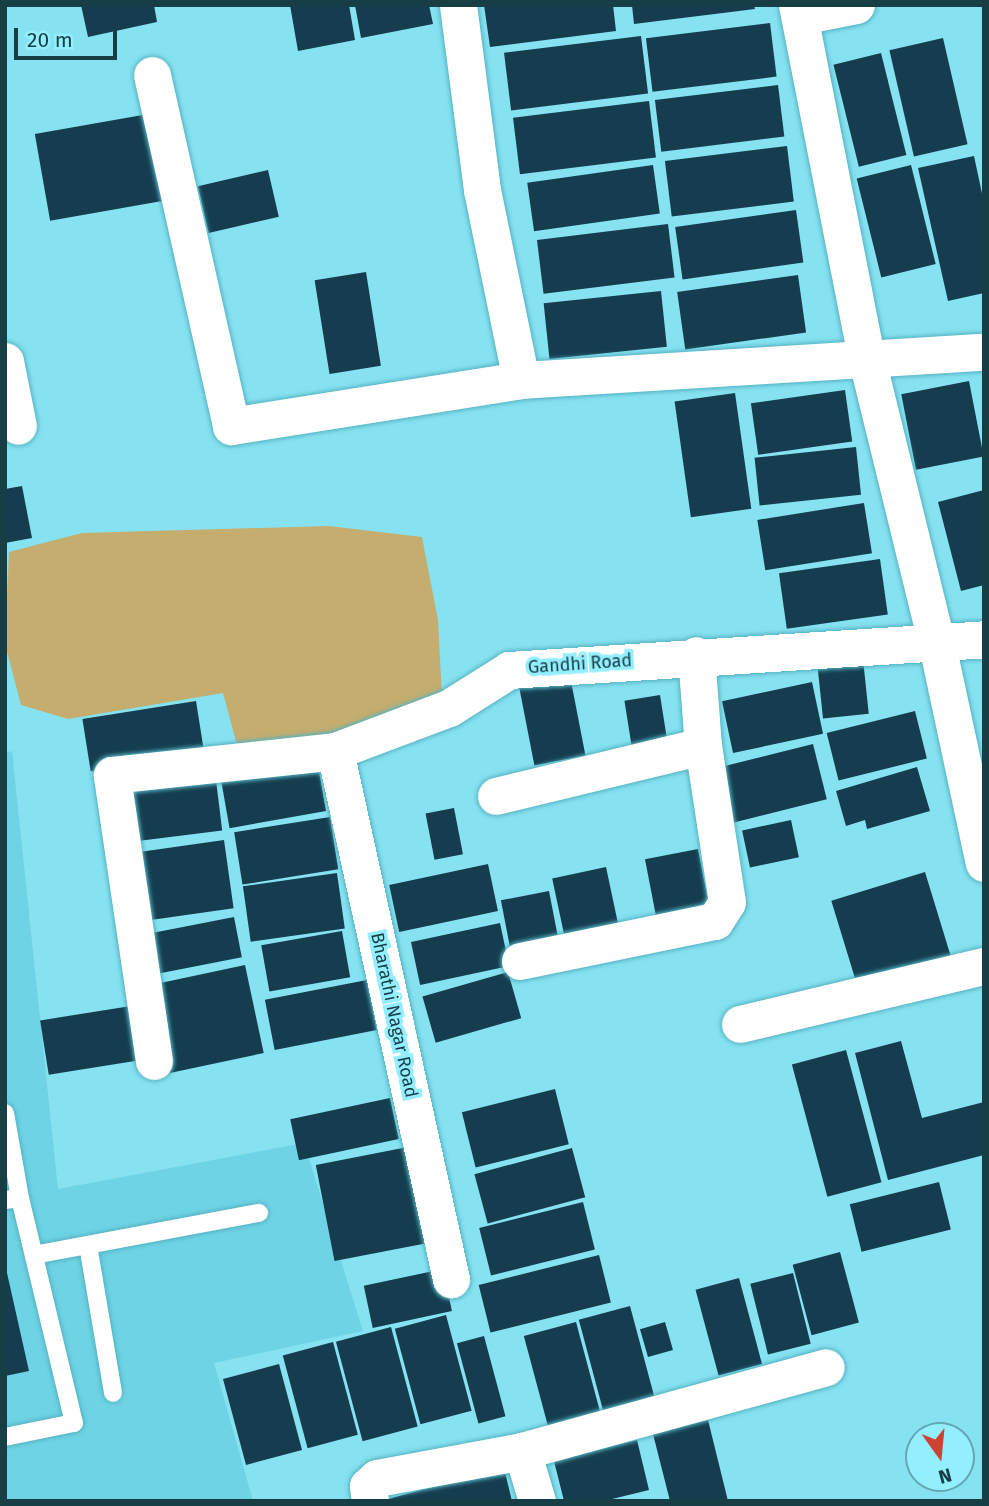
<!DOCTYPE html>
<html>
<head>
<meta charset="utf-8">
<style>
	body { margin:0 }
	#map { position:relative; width:989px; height:1506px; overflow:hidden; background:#86e2f1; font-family:"Fira Sans",sans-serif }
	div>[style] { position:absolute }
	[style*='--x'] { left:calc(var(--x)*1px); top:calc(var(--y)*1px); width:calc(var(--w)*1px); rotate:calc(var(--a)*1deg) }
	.built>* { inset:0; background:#6ed4e5 }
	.green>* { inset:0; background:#c4ad6e }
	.building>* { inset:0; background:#153d4f; transform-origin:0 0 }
	.roads { filter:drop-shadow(0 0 2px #55b2c1) drop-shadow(0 0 2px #55b2c1) }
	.service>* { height:18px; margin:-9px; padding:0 9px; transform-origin:9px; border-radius:9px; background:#fff }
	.minor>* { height:37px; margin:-18.5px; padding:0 18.5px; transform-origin:18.5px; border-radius:18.5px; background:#fff }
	span { translate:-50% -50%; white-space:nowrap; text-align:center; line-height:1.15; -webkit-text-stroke:7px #93efff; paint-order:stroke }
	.street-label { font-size:18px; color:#163e44 }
	.frame { position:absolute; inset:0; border:7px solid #163e44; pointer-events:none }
	.north { position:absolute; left:905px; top:1422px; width:70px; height:70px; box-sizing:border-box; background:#93efff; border:2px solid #61a8b4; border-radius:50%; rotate:165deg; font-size:19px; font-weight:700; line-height:28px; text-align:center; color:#163e44 }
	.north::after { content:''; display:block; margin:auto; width:24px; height:32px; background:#cf4233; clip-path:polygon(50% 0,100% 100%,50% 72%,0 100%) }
	.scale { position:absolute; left:14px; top:28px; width:103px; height:32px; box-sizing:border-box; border:4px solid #163e44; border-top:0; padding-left:9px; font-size:21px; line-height:24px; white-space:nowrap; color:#163e44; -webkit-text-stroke:5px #93efff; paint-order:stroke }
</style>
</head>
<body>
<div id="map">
	<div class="built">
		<div style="clip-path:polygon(12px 751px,58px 1189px,304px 1143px,363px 1331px,214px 1363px,253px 1501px,5px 1501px,5px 753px)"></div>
	</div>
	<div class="green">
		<div style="clip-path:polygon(329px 526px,422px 537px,438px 620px,442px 697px,334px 740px,237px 745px,223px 693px,68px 719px,21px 705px,5px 644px,9px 552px,82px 533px)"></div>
	</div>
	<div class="building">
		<div style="clip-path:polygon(81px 5px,154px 5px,157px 22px,88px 37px)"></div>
		<div style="clip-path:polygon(290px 5px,349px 5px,355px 40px,298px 51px)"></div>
		<div style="clip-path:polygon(355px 5px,429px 5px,433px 24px,361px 38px)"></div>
		<div style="clip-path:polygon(484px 5px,613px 5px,616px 31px,490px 47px)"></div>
		<div style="clip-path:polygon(632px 5px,754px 5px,755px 9px,634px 24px)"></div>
		<div style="left:770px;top:23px;width:54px;height:125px;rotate:83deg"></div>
		<div style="left:641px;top:36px;width:58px;height:138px;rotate:83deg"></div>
		<div style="left:943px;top:38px;width:109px;height:55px;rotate:77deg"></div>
		<div style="left:881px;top:53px;width:105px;height:49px;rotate:76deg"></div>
		<div style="left:778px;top:85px;width:52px;height:124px;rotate:83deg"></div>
		<div style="left:649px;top:101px;width:57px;height:137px;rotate:83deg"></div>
		<div style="left:154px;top:113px;width:88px;height:121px;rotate:80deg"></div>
		<div style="left:787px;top:146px;width:56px;height:123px;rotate:83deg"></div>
		<div style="clip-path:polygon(974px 156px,984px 203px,984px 293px,948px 301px,918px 168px)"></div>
		<div style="left:653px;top:165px;width:49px;height:127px;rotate:82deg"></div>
		<div style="left:911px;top:165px;width:102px;height:56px;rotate:76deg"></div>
		<div style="left:268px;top:170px;width:48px;height:72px;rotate:77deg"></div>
		<div style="left:796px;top:210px;width:53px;height:122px;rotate:82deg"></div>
		<div style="left:668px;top:224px;width:54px;height:132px;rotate:83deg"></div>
		<div style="left:366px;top:272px;width:95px;height:52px;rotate:81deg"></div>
		<div style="left:798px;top:275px;width:58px;height:122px;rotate:82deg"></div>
		<div style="left:661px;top:291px;width:56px;height:118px;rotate:84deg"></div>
		<div style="left:969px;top:381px;width:77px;height:69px;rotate:79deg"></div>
		<div style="left:845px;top:390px;width:52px;height:95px;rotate:82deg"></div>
		<div style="left:735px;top:393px;width:117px;height:61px;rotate:82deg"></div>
		<div style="left:856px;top:447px;width:48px;height:102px;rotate:84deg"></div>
		<div style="clip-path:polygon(22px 486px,32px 538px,5px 543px,5px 489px)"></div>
		<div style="clip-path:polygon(984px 490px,984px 585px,961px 591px,938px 502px)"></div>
		<div style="left:864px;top:503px;width:51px;height:108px;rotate:81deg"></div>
		<div style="left:880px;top:559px;width:56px;height:102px;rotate:82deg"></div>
		<div style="left:863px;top:659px;width:55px;height:46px;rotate:84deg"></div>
		<div style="left:570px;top:676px;width:81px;height:52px;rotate:79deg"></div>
		<div style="left:812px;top:682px;width:53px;height:92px;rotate:78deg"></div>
		<div style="left:660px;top:695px;width:47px;height:36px;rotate:81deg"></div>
		<div style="left:196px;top:701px;width:53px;height:115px;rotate:81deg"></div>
		<div style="left:915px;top:711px;width:49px;height:91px;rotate:76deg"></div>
		<div style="left:813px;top:744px;width:57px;height:99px;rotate:76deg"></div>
		<div style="left:316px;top:754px;width:58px;height:98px;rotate:80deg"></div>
		<div style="clip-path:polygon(917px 767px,930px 811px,867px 829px,865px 820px,846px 826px,836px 791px)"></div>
		<div style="left:215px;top:772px;width:59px;height:97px;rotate:83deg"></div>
		<div style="left:454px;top:808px;width:47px;height:29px;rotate:79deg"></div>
		<div style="left:330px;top:817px;width:53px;height:97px;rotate:81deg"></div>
		<div style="left:791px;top:820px;width:38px;height:50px;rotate:78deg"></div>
		<div style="left:224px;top:840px;width:69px;height:89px;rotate:82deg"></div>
		<div style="left:698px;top:849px;width:62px;height:54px;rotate:79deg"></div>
		<div style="left:488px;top:864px;width:48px;height:101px;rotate:78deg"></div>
		<div style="left:606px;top:867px;width:57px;height:55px;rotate:78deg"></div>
		<div style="left:925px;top:872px;width:90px;height:98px;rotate:73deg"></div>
		<div style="left:337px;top:873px;width:56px;height:95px;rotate:82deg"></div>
		<div style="left:549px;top:891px;width:61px;height:49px;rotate:79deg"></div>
		<div style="left:234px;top:917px;width:41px;height:86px;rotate:79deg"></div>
		<div style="left:500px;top:923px;width:44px;height:91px;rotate:78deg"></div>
		<div style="left:342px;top:931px;width:47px;height:82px;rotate:80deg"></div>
		<div style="left:245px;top:965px;width:90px;height:96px;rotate:78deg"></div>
		<div style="left:508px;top:972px;width:48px;height:89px;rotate:74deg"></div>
		<div style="left:367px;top:980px;width:51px;height:104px;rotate:79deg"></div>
		<div style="left:131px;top:1006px;width:55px;height:92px;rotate:81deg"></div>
		<div style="clip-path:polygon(901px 1041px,922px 1118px,984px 1102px,984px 1155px,888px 1180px,855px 1053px)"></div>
		<div style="left:846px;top:1050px;width:137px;height:56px;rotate:75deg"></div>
		<div style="left:555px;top:1089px;width:57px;height:96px;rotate:76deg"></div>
		<div style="left:390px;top:1098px;width:42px;height:102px;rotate:78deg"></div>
		<div style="left:413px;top:1146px;width:98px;height:99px;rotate:79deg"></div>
		<div style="left:572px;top:1148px;width:51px;height:101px;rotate:75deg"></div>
		<div style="left:939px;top:1182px;width:49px;height:92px;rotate:76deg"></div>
		<div style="left:583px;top:1202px;width:49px;height:107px;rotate:76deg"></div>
		<div style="left:840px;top:1252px;width:73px;height:49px;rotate:75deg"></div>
		<div style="left:599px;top:1255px;width:49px;height:124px;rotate:76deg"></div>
		<div style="clip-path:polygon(5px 1264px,29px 1371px,5px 1376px)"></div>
		<div style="left:443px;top:1269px;width:43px;height:81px;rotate:78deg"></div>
		<div style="left:793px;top:1273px;width:73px;height:44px;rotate:76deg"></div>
		<div style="left:739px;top:1278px;width:89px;height:45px;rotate:75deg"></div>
		<div style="left:630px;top:1306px;width:95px;height:53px;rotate:75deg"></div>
		<div style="left:446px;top:1315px;width:99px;height:53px;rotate:75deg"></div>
		<div style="left:576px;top:1322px;width:94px;height:54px;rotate:75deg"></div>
		<div style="left:665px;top:1322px;width:29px;height:26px;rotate:74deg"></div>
		<div style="left:391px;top:1327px;width:103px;height:57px;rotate:75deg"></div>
		<div style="left:484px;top:1336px;width:83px;height:28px;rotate:75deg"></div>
		<div style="left:333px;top:1342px;width:96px;height:52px;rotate:75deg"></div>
		<div style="left:279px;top:1364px;width:89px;height:58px;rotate:75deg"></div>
		<div style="clip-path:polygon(708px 1420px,728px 1501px,670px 1501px,653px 1434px)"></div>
		<div style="clip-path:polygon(637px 1440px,649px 1490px,604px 1501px,564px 1501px,554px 1461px)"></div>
		<div style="clip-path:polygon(504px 1468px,512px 1501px,384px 1501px,384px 1500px)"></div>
	</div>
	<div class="roads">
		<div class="service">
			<div style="--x:5;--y:1113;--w:86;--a:80"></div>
			<div style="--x:20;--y:1198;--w:15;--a:172"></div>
			<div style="--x:88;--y:1245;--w:150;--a:80.4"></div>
			<div style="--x:34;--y:1255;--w:229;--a:-10.6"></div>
			<div style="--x:5;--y:1437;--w:70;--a:-11.5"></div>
			<div style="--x:74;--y:1423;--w:231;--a:-103.5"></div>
		</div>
		<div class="minor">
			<div style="--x:458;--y:5;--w:187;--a:82.6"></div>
			<div style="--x:482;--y:190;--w:194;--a:78.4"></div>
			<div style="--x:521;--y:380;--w:464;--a:-3.5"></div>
			<div style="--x:797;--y:5;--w:358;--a:78.9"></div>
			<div style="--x:866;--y:356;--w:292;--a:76.2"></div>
			<div style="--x:936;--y:640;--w:228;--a:77.9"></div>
			<div style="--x:800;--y:16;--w:57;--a:-11.1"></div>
			<div style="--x:152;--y:75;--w:360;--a:77.3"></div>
			<div style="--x:231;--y:426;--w:294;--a:-9"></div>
			<div style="--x:5;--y:361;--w:66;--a:78.7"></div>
			<div style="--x:335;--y:751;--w:541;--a:77.61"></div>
			<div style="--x:496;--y:796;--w:213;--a:-13.6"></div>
			<div style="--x:520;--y:961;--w:199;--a:-11.6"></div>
			<div style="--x:715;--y:921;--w:22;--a:-58"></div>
			<div style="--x:727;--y:902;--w:158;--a:-98.7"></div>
			<div style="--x:703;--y:746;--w:91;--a:-94.4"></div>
			<div style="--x:740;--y:1024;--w:251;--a:-13.4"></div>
			<div style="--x:154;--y:1061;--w:289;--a:-98.4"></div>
			<div style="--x:112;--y:775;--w:224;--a:-6.1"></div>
			<div style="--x:335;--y:751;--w:122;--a:-20.7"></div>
			<div style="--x:449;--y:708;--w:71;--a:-32.3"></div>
			<div style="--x:509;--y:670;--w:476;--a:-3.7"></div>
			<div style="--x:522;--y:1451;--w:52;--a:73.3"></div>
			<div style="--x:370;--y:1501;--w:15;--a:-98"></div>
			<div style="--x:368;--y:1486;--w:12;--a:-42"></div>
			<div style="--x:377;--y:1478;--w:147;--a:-10.5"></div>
			<div style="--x:522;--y:1451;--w:315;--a:-15.4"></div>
		</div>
	</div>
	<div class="street-label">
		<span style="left:580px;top:664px;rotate:-4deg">Gandhi Road</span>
		<span style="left:394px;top:1015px;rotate:78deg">Bharathi Nagar Road</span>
	</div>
	<div class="frame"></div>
	<div class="north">N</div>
	<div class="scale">20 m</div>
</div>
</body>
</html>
